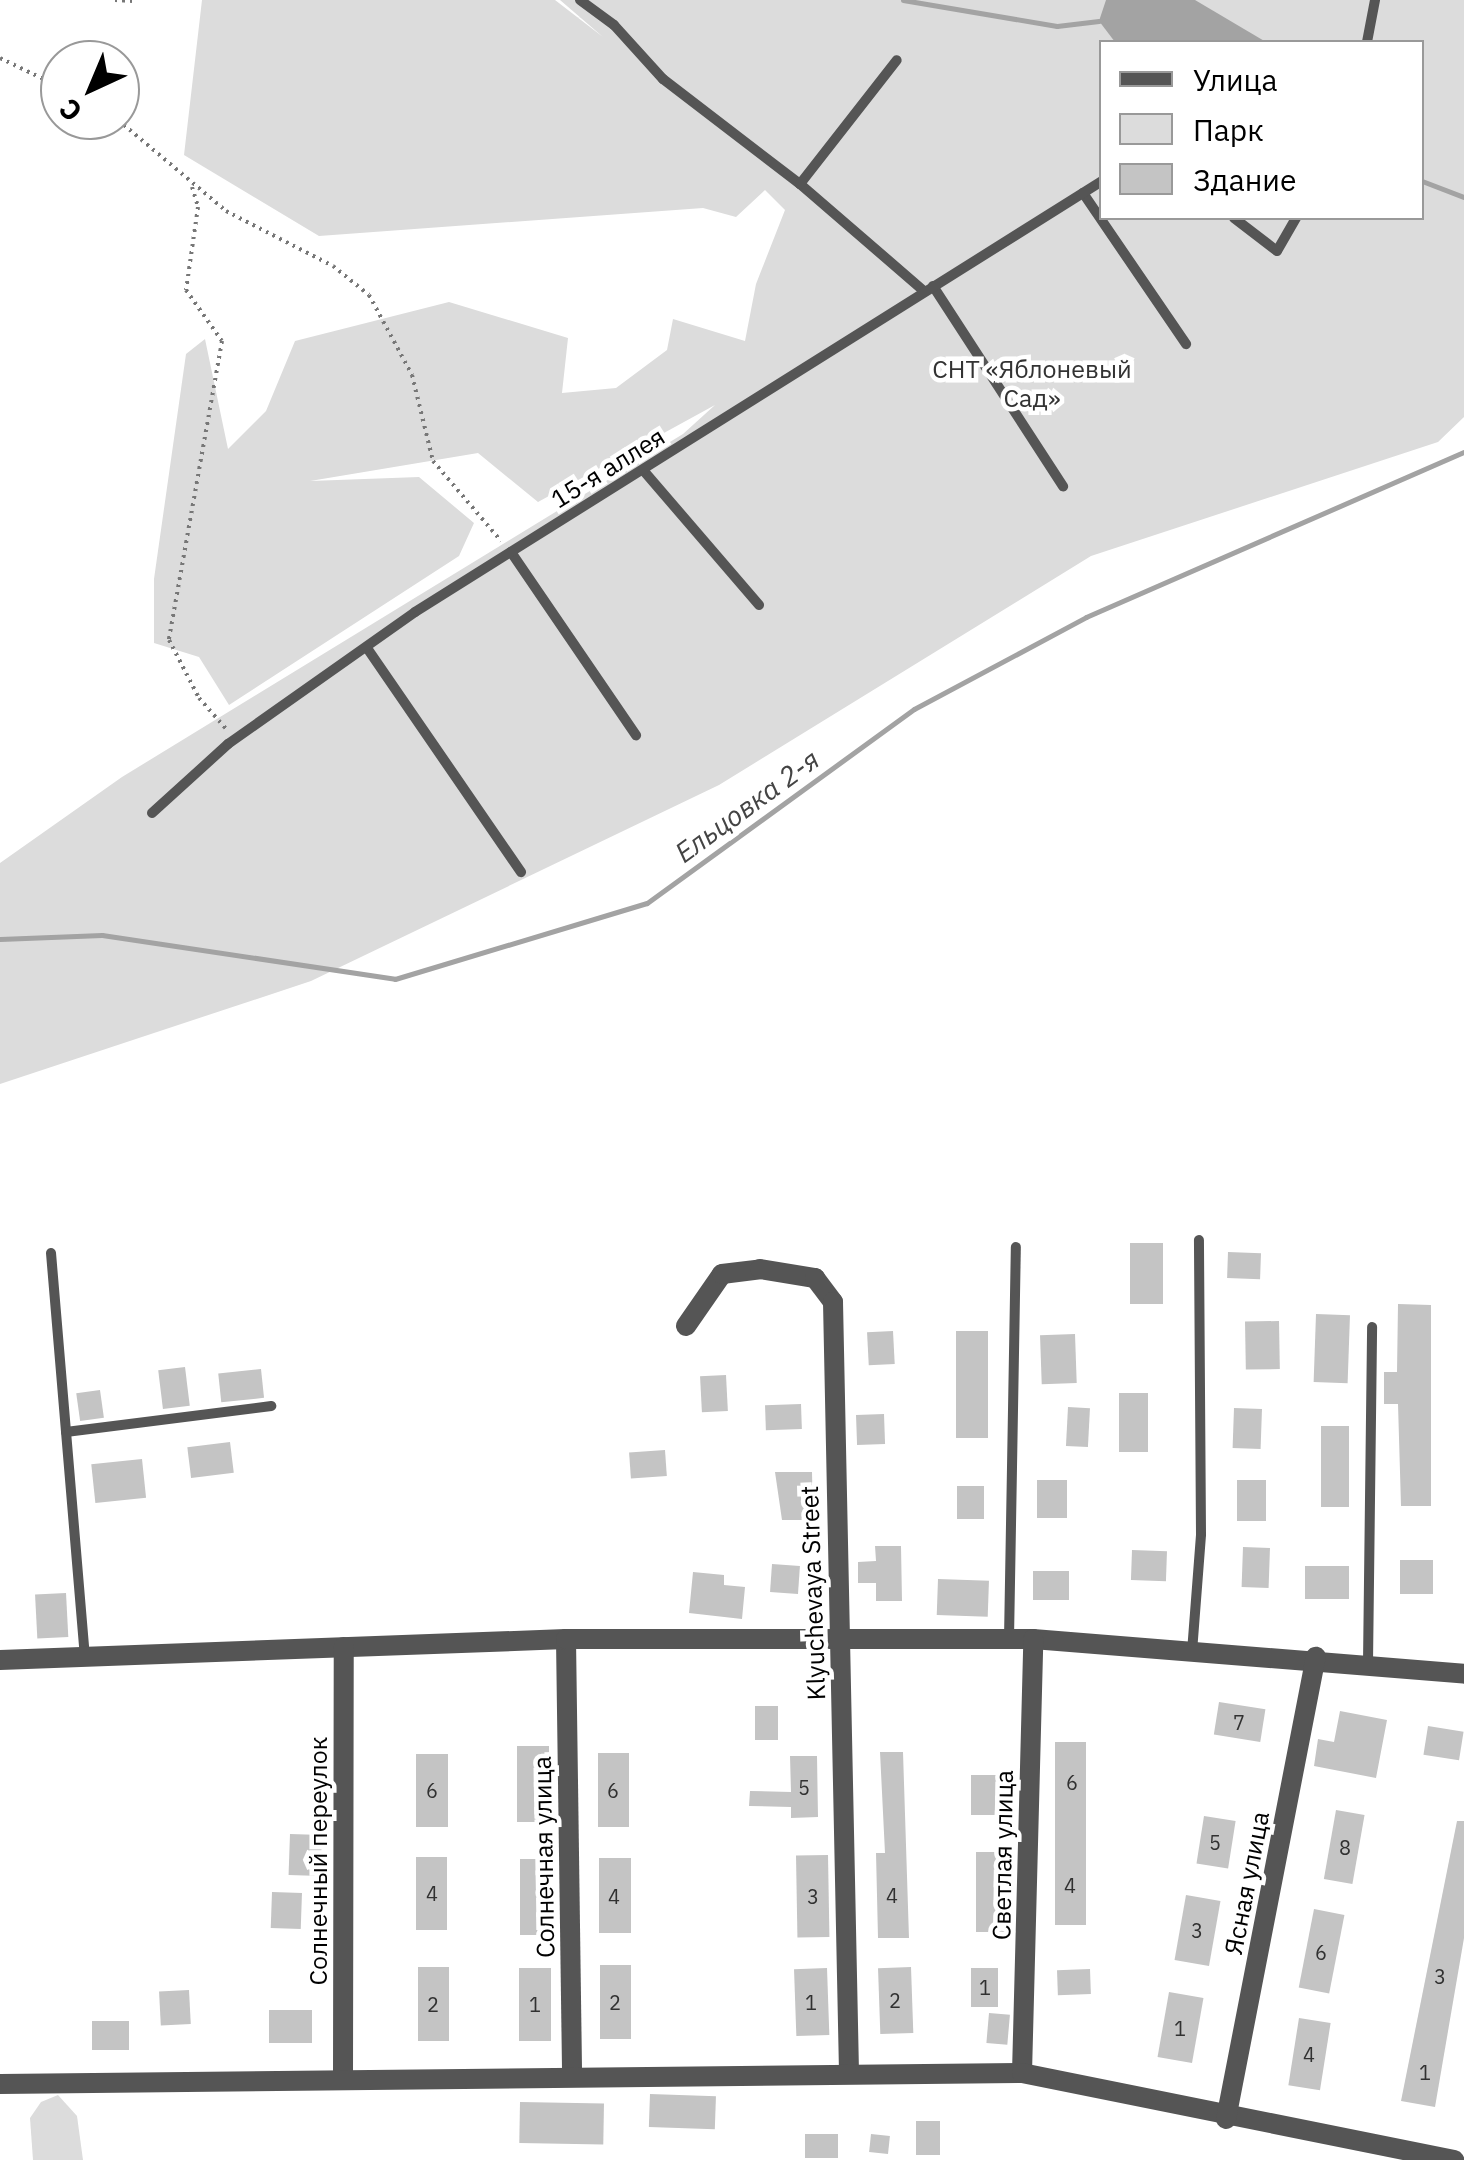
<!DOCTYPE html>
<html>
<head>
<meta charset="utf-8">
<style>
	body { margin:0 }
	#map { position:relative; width:1464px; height:2160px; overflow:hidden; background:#fff; font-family:"IBM Plex Sans",sans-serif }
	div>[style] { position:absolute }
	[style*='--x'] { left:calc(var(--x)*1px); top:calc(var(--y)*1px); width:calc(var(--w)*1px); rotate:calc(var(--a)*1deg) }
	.green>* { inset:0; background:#dcdcdc }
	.water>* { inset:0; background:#a3a3a3 }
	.stream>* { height:5px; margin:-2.5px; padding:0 2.5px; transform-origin:2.5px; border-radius:2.5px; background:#a3a3a3 }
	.building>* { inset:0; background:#c4c4c4; transform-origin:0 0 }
	.path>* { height:4px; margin-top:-2px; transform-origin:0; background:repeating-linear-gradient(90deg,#777 0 2.5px,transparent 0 7.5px) }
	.service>* { height:10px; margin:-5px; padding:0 5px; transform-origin:5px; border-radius:5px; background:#555 }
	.minor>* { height:20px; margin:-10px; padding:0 10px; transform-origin:10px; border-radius:10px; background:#555 }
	span { translate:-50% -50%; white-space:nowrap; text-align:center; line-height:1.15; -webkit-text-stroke:9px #fff; paint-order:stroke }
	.number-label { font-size:20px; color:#313131 }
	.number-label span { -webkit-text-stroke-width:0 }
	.park-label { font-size:25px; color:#333 }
	.street-label { font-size:25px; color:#000 }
	.water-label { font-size:28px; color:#444; font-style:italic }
	.legend { position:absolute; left:1099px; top:40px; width:325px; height:180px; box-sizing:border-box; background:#fff; border:2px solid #999; margin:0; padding:12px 18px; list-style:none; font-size:30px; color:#000 }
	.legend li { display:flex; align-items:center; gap:20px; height:50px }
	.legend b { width:50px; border:2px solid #999 }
	.north { position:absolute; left:40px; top:40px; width:100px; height:100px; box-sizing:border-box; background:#fff; border:2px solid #999; border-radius:50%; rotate:224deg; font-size:28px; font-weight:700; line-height:40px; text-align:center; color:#000 }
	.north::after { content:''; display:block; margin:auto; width:35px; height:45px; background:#000; clip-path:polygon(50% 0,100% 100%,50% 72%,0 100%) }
</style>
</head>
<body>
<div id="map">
	<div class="green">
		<div style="clip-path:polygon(evenodd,202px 0,555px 0,603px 37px,560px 0,1464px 0,1464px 417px,1438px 442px,1091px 556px,719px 785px,311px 981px,0 1084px,0 863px,122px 777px,683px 434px,715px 405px,538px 502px,478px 453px,310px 481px,419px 477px,474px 523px,459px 556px,229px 705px,199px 657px,154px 643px,154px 579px,186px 354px,205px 339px,228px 449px,266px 411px,295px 341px,449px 302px,568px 338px,562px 393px,616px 388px,667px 350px,673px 319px,745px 341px,756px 284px,785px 210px,765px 190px,736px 217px,703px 208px,319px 236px,184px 155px,202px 0,1102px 42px,1422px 42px,1422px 218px,1102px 218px,1102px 42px)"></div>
		<div style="clip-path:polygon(58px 2095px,77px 2116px,83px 2160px,33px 2160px,30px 2118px,41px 2102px)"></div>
	</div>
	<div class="water">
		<div style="clip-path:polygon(1106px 0,1195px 0,1266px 42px,1115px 42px,1099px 21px)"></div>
	</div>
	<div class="stream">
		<div style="--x:903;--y:0;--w:156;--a:9.6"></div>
		<div style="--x:1057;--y:26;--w:42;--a:-6.8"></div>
		<div style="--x:1422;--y:181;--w:45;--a:20.9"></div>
		<div style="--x:0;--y:939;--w:102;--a:-2.2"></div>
		<div style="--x:102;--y:935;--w:296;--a:8.5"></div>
		<div style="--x:395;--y:979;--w:263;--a:-16.8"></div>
		<div style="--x:647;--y:903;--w:330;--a:-36"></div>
		<div style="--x:914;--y:709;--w:195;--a:-28.1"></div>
		<div style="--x:1086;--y:617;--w:412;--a:-23.6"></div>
	</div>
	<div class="building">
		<div style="left:1130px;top:1243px;width:33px;height:61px"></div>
		<div style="left:1228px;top:1252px;width:33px;height:26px;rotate:2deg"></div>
		<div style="clip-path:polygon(1398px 1304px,1431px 1305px,1431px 1506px,1401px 1506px,1398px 1404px,1384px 1404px,1384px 1372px,1397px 1372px)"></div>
		<div style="left:1316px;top:1314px;width:34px;height:68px;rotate:2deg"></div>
		<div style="left:1279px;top:1321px;width:48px;height:34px;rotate:89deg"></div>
		<div style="left:893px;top:1331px;width:33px;height:26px;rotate:87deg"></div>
		<div style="left:956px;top:1331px;width:32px;height:107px"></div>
		<div style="left:1075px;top:1334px;width:49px;height:35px;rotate:88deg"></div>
		<div style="left:185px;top:1367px;width:39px;height:27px;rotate:83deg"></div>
		<div style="left:261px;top:1369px;width:29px;height:43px;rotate:84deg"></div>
		<div style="left:726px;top:1375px;width:36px;height:26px;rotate:87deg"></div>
		<div style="left:100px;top:1390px;width:28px;height:24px;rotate:82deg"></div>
		<div style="left:1119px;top:1393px;width:29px;height:59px"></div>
		<div style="left:801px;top:1404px;width:25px;height:36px;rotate:88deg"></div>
		<div style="left:1068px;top:1407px;width:22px;height:39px;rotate:3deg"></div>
		<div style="left:1234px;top:1408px;width:28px;height:40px;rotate:2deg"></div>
		<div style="left:884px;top:1414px;width:30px;height:28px;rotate:88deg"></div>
		<div style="left:1321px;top:1426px;width:28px;height:81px"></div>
		<div style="left:230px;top:1442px;width:31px;height:43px;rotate:83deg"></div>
		<div style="left:665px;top:1450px;width:26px;height:36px;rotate:86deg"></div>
		<div style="left:142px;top:1459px;width:39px;height:51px;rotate:84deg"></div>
		<div style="clip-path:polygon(775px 1472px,812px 1472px,813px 1520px,782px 1520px)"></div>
		<div style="left:1037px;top:1480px;width:30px;height:38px"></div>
		<div style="left:1237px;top:1480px;width:29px;height:41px"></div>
		<div style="left:957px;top:1486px;width:27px;height:33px"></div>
		<div style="clip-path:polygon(875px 1546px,901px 1546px,902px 1601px,876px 1601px,876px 1583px,858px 1583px,858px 1562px,876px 1561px)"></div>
		<div style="left:1243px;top:1547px;width:27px;height:40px;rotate:2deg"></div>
		<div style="left:1132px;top:1550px;width:35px;height:30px;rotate:2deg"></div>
		<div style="left:1400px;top:1560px;width:33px;height:34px"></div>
		<div style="left:772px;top:1564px;width:28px;height:28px;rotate:4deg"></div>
		<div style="left:1305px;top:1566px;width:44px;height:33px"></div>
		<div style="left:1033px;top:1571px;width:36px;height:29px"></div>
		<div style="clip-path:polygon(693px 1572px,724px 1575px,724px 1585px,745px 1587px,742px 1619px,689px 1613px)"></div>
		<div style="left:938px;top:1579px;width:51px;height:36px;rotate:2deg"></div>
		<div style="left:66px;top:1593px;width:44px;height:31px;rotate:87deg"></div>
		<div style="left:1219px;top:1702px;width:47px;height:33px;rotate:9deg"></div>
		<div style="left:755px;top:1706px;width:23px;height:34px"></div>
		<div style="clip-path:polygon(1340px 1711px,1387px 1720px,1376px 1778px,1314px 1766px,1318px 1739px,1334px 1742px)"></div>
		<div style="left:1428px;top:1726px;width:36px;height:29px;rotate:9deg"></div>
		<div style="left:1086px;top:1742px;width:183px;height:31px;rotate:90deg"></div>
		<div style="left:517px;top:1746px;width:32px;height:76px"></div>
		<div style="clip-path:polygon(880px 1752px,903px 1752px,909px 1938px,878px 1938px,876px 1853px,885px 1853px)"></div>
		<div style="left:598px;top:1753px;width:31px;height:74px"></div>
		<div style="left:416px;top:1754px;width:32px;height:73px"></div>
		<div style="clip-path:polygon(790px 1756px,817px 1756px,818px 1817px,791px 1818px,791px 1807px,749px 1806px,750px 1791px,791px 1792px)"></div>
		<div style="left:971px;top:1775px;width:29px;height:40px"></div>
		<div style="left:1336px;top:1810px;width:29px;height:70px;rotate:10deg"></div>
		<div style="left:1204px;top:1816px;width:32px;height:48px;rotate:9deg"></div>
		<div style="clip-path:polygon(1457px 1821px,1464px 1821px,1464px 1938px,1435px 2107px,1401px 2101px)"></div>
		<div style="left:290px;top:1834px;width:32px;height:41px;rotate:2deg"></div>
		<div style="left:976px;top:1852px;width:30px;height:80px"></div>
		<div style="left:828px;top:1855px;width:82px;height:32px;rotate:89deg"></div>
		<div style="left:416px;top:1857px;width:31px;height:73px"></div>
		<div style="left:599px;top:1858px;width:32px;height:75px"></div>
		<div style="left:520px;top:1859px;width:30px;height:76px"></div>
		<div style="left:272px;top:1892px;width:30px;height:36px;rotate:2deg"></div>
		<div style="left:1186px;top:1895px;width:35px;height:66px;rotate:10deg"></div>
		<div style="left:1314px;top:1909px;width:31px;height:80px;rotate:11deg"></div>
		<div style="left:600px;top:1965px;width:31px;height:74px"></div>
		<div style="left:418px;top:1967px;width:31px;height:74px"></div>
		<div style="left:911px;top:1967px;width:66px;height:33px;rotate:88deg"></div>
		<div style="left:519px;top:1968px;width:32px;height:73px"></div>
		<div style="left:827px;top:1968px;width:67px;height:33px;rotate:88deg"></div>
		<div style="left:971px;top:1968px;width:27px;height:39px"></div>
		<div style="left:1090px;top:1969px;width:25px;height:33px;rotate:88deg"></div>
		<div style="left:189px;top:1990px;width:34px;height:30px;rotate:87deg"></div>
		<div style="left:1169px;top:1992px;width:35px;height:66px;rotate:10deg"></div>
		<div style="left:312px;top:2010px;width:33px;height:43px;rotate:90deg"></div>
		<div style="left:989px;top:2013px;width:21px;height:30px;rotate:5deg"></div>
		<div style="left:1299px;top:2018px;width:32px;height:68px;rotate:9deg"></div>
		<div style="left:92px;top:2021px;width:37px;height:29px"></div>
		<div style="left:650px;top:2094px;width:66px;height:33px;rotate:2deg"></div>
		<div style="left:520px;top:2102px;width:84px;height:41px;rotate:1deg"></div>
		<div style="left:916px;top:2121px;width:24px;height:34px"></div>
		<div style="left:805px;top:2134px;width:33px;height:24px"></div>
		<div style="left:871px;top:2134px;width:19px;height:18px;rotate:6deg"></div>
	</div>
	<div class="path">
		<div style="--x:115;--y:0;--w:18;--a:3"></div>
		<div style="--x:0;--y:58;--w:67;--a:25.8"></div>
		<div style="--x:118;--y:120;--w:141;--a:40.1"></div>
		<div style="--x:226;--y:211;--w:120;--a:27.2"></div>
		<div style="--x:333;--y:266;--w:46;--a:38.9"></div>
		<div style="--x:369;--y:295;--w:91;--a:61.7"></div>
		<div style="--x:412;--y:375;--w:89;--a:76.3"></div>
		<div style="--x:433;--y:461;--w:105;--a:49.6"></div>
		<div style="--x:192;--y:187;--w:21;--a:73"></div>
		<div style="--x:198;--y:207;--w:84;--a:98.2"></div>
		<div style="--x:186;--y:290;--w:62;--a:54.8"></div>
		<div style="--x:222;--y:341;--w:304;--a:100.1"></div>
		<div style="--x:169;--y:640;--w:65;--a:62.7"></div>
		<div style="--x:199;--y:698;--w:44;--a:48.7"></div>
	</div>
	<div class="service">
		<div style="--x:580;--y:0;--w:42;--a:36.3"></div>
		<div style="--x:614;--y:25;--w:73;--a:47.8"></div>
		<div style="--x:663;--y:79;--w:173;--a:37.5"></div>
		<div style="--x:800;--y:184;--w:164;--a:40.8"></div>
		<div style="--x:1367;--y:42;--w:43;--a:-79.2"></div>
		<div style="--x:800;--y:184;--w:157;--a:-52"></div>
		<div style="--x:1083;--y:193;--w:183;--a:55.7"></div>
		<div style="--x:1234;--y:218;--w:54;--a:37.5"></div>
		<div style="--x:1277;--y:251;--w:38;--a:-60"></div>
		<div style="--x:933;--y:286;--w:239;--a:57"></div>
		<div style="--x:643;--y:470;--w:178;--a:49.3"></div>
		<div style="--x:511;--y:552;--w:222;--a:55.7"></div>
		<div style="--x:367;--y:648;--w:272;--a:55.5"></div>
		<div style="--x:152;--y:813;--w:103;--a:-42.2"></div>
		<div style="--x:228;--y:744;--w:229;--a:-35.2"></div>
		<div style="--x:415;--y:612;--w:811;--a:-32.1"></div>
		<div style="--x:51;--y:1253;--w:406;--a:85.2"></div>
		<div style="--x:66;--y:1432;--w:207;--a:-7.2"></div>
		<div style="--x:1009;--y:1639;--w:392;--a:-89"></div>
		<div style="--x:1192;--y:1652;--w:118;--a:-85.6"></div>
		<div style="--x:1201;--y:1534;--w:294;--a:-90.4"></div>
		<div style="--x:1368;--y:1663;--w:336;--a:-89.3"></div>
	</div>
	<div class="minor">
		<div style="--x:686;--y:1326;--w:63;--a:-55.3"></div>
		<div style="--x:722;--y:1274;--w:38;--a:-7"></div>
		<div style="--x:760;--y:1269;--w:56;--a:9.3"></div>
		<div style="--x:815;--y:1278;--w:30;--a:53"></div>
		<div style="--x:833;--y:1302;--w:770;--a:88.81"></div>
		<div style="--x:566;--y:1639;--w:435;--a:89.2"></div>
		<div style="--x:0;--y:1660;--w:566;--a:-2.12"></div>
		<div style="--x:566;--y:1639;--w:467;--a:0"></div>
		<div style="--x:1033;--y:1639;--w:432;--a:4.6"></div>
		<div style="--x:1022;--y:2073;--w:434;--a:-88.5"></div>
		<div style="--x:343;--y:2076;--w:429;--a:-89.9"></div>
		<div style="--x:0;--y:2084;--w:1022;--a:-0.62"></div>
		<div style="--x:1022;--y:2073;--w:441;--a:11.4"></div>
		<div style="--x:1226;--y:2119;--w:471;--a:-79"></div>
	</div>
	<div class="number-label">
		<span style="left:1239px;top:1722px">7</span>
		<span style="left:1072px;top:1782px">6</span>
		<span style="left:804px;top:1787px">5</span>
		<span style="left:432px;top:1790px">6</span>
		<span style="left:613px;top:1790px">6</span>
		<span style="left:1215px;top:1842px">5</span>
		<span style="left:1345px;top:1847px">8</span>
		<span style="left:1070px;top:1885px">4</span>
		<span style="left:432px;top:1893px">4</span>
		<span style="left:892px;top:1895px">4</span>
		<span style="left:614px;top:1896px">4</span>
		<span style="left:813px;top:1896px">3</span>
		<span style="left:1197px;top:1930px">3</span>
		<span style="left:1321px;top:1952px">6</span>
		<span style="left:1440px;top:1976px">3</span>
		<span style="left:985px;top:1987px">1</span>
		<span style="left:895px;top:2000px">2</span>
		<span style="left:615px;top:2002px">2</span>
		<span style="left:811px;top:2002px">1</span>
		<span style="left:433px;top:2004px">2</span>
		<span style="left:535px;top:2004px">1</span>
		<span style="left:1180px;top:2028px">1</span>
		<span style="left:1309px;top:2054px">4</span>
		<span style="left:1425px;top:2072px">1</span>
	</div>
	<div class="park-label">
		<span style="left:1032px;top:384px">СНТ «Яблоневый<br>Сад»</span>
	</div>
	<div class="street-label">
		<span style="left:608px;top:468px;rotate:-32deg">15-я аллея</span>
		<span style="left:813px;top:1593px;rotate:-92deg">Klyuchevaya Street</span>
		<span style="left:1003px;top:1855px;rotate:-89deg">Светлая улица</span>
		<span style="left:544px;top:1857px;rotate:-91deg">Солнечная улица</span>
		<span style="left:318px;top:1861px;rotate:-90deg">Солнечный переулок</span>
		<span style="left:1247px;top:1883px;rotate:-79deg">Ясная улица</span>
	</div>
	<div class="water-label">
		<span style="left:747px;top:806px;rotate:-36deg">Ельцовка 2-я</span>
	</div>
	<ul class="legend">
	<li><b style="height:12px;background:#555"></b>Улица</li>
	<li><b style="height:28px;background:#dcdcdc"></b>Парк</li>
	<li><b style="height:28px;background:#c4c4c4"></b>Здание</li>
	</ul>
	<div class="north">С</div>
</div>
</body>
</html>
